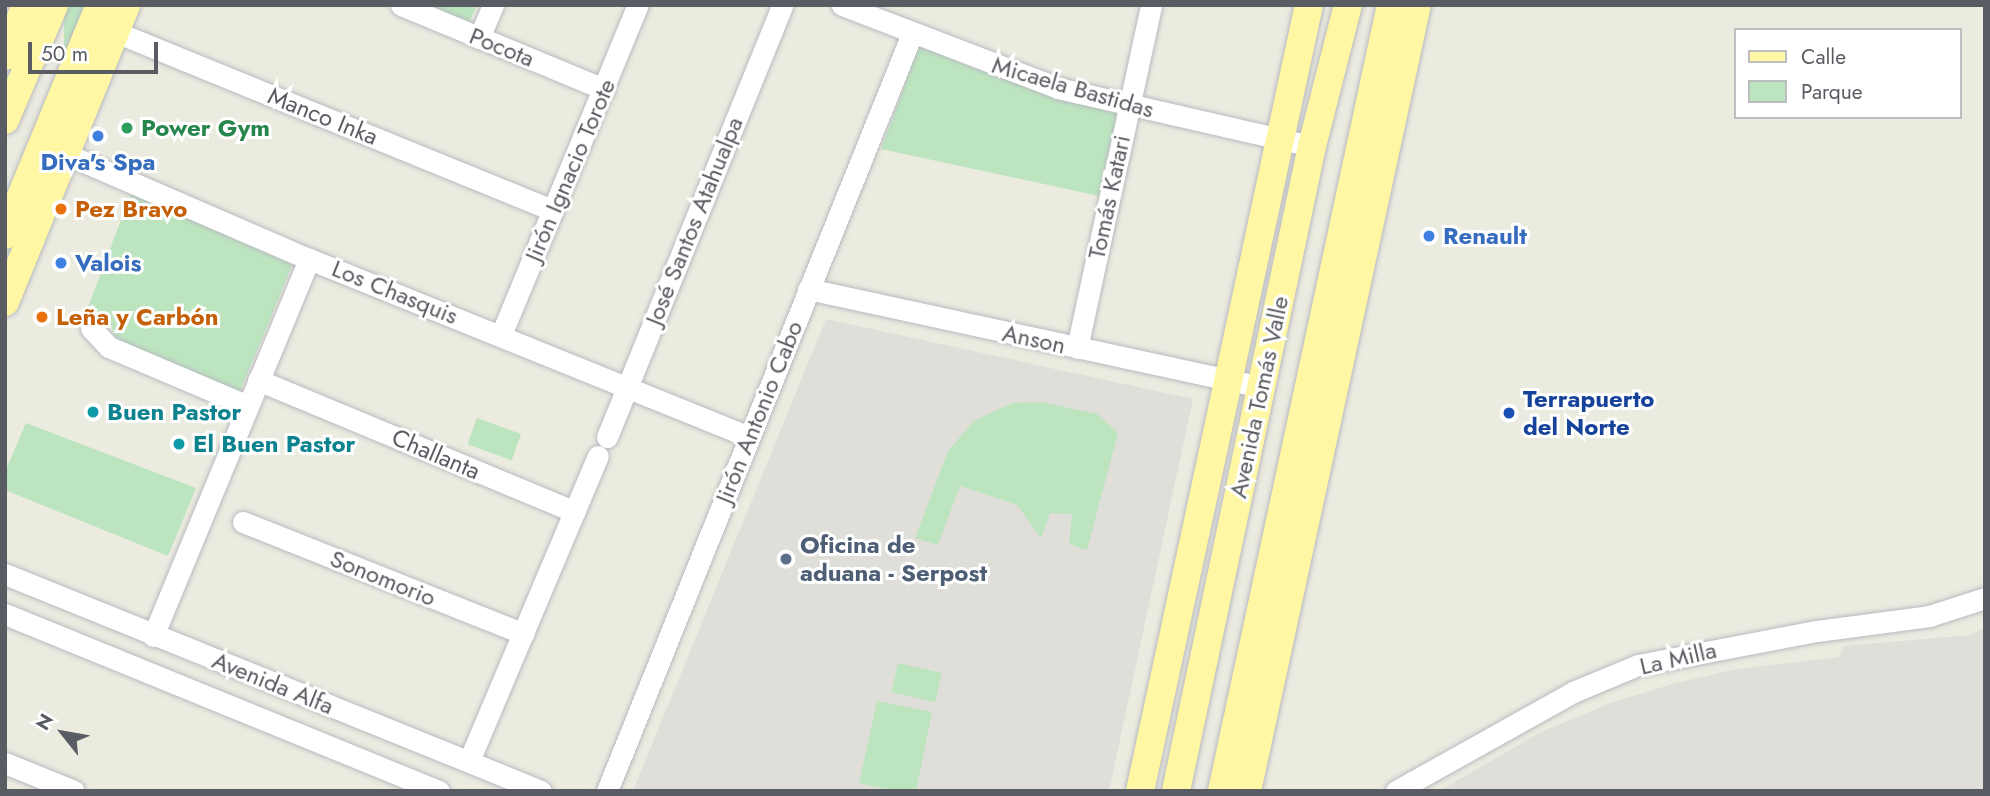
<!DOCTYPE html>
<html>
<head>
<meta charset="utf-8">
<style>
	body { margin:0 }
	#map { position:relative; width:1990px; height:796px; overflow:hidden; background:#ecebe0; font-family:Jost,sans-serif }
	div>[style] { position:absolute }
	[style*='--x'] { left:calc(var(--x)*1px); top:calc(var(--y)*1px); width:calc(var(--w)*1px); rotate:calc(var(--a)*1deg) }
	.industrial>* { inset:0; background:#e0ded8 }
	.green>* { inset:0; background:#bce5bf; transform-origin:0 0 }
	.roads { filter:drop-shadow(0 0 2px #b8bac0) drop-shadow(0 0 2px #b8bac0) }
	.minor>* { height:21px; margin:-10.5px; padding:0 10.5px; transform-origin:10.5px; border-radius:10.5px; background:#fff }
	.major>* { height:28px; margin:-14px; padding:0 14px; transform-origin:14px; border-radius:14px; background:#fff7a3 }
	.dots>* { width:19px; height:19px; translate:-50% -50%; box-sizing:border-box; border:4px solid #fff; border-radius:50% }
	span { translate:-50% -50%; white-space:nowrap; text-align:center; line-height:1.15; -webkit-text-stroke:6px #fff; paint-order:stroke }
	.street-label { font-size:24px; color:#595c62 }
	.leisure-label { font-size:24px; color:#27864d; font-weight:700 }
	.left { translate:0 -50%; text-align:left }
	.shop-label { font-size:24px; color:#366cbe; font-weight:700 }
	.food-label { font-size:24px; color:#c56008; font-weight:700 }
	.transit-label { font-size:24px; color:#164399; font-weight:700 }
	.culture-label { font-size:24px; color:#0d838f; font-weight:700 }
	.service-label { font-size:24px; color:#4e5e75; font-weight:700 }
	.frame { position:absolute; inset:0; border:7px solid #595c62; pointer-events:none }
	.legend { position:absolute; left:1734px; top:28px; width:228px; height:91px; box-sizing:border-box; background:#fff; border:2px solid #bdbec0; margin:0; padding:9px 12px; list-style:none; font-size:21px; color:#595c62 }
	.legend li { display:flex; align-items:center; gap:14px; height:35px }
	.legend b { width:35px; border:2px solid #bdbec0 }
	.north { position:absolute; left:28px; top:698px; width:70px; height:70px; -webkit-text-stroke:5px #fff; paint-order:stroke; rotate:301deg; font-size:19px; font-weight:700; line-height:28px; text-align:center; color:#595c62 }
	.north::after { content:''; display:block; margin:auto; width:24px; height:32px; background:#595c62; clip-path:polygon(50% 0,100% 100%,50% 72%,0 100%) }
	.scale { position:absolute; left:28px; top:42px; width:130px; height:32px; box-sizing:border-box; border:4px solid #595c62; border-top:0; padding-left:9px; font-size:21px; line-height:24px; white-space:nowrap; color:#595c62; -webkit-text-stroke:5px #fff; paint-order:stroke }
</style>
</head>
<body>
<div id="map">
	<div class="industrial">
		<div style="clip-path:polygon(826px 319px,1193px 399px,1109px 791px,633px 791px)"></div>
		<div style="clip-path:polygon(1985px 628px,1985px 791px,1439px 791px,1541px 732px,1608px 704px,1672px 684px,1737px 669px,1839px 657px,1844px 646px,1970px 635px)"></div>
	</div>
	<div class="green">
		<div style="left:64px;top:5px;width:25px;height:117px"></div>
		<div style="clip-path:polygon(428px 5px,477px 5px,469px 23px)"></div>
		<div style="clip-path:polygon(919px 47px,1027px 88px,1118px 114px,1099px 196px,881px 149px)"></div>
		<div style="clip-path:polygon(131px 194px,294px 261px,239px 394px,116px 342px,110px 321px,88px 307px)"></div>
		<div style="clip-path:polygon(1042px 402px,1097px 414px,1118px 433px,1087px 550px,1069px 544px,1072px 514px,1050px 513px,1041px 538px,1017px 505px,960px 486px,938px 545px,915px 538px,948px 451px,974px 421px,1012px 403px)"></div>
		<div style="left:477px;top:418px;width:47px;height:28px;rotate:20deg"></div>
		<div style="clip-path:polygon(26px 423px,196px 488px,168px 556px,5px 490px,5px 472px)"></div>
		<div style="left:898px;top:663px;width:45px;height:30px;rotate:13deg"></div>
		<div style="clip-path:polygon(877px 701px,932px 712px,916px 791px,895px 791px,859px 783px)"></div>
	</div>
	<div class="roads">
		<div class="minor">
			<div style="--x:401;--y:5;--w:220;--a:22.5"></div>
			<div style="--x:842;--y:5;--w:231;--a:21"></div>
			<div style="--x:1058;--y:88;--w:261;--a:12.9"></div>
			<div style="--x:101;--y:26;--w:488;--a:22.2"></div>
			<div style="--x:479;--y:38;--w:36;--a:-67"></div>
			<div style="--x:52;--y:148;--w:280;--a:23.4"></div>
			<div style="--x:309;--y:259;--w:473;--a:22"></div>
			<div style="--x:808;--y:289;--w:463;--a:12.2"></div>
			<div style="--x:91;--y:328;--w:26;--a:47"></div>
			<div style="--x:109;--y:347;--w:151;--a:23"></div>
			<div style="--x:501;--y:335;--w:357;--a:-67.5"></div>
			<div style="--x:1077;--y:348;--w:351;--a:-77.8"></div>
			<div style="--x:258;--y:380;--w:343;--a:22.6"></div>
			<div style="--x:607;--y:437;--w:466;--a:-67.9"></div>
			<div style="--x:243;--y:522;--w:302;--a:21.7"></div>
			<div style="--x:5;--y:574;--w:578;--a:22.04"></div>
			<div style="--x:5;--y:614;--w:469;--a:22.2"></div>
			<div style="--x:153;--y:636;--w:408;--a:-67.5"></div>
			<div style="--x:469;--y:761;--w:331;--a:-67.1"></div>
			<div style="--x:5;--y:763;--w:74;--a:22.1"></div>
			<div style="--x:607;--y:791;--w:816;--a:-68.06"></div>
			<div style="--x:1396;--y:791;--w:203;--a:-29.2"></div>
			<div style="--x:1573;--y:692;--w:70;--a:-22.6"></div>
			<div style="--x:1638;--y:665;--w:182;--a:-10.8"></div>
			<div style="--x:1817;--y:631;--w:113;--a:-7.6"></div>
			<div style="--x:1929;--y:616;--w:59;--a:-17.8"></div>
		</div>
		<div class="major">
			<div style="--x:5;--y:56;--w:55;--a:-67.6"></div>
			<div style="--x:5;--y:120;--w:125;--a:-66.9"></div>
			<div style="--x:5;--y:235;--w:249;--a:-67.6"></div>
			<div style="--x:5;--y:302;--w:321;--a:-67.8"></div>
			<div style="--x:1140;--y:791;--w:804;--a:-77.87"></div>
			<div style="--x:1176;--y:791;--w:659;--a:-78.09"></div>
			<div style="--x:1312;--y:146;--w:146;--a:-75.7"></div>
			<div style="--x:1222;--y:791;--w:804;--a:-77.87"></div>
			<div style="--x:1247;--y:791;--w:804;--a:-77.8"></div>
		</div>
	</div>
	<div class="dots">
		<div style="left:127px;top:128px;background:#2e9e5b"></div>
		<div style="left:98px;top:136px;background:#3f7fe0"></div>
		<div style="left:61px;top:209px;background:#e8710a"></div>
		<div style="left:1429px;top:236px;background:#3f7fe0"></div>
		<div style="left:61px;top:263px;background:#3f7fe0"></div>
		<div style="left:42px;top:317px;background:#e8710a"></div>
		<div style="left:93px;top:412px;background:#0f9aa8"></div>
		<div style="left:1509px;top:413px;background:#1a4fb4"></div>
		<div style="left:179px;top:444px;background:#0f9aa8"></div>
		<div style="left:786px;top:559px;background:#5c6f8a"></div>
	</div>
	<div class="street-label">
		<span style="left:502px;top:47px;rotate:22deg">Pocota</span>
		<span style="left:1073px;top:87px;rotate:16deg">Micaela Bastidas</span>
		<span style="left:323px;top:116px;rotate:22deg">Manco Inka</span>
		<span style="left:570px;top:170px;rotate:-67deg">Jirón Ignacio Torote</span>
		<span style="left:1109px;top:197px;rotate:-78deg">Tomás Katari</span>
		<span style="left:694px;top:221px;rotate:-68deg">José Santos Atahualpa</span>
		<span style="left:395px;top:292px;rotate:22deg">Los Chasquis</span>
		<span style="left:1034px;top:339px;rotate:12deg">Anson</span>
		<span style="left:1259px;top:397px;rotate:-78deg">Avenida Tomás Valle</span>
		<span style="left:759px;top:412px;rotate:-68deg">Jirón Antonio Cabo</span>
		<span style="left:436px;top:454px;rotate:23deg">Challanta</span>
		<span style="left:383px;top:578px;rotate:22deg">Sonomorio</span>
		<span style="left:1678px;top:658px;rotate:-13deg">La Milla</span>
		<span style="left:273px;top:683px;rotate:22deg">Avenida Alfa</span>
	</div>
	<div class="leisure-label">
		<span class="left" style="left:141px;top:128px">Power Gym</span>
	</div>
	<div class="shop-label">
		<span style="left:98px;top:162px">Diva's Spa</span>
		<span class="left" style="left:1443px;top:236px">Renault</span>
		<span class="left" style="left:75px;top:263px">Valois</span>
	</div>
	<div class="food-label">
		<span class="left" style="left:75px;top:209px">Pez Bravo</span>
		<span class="left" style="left:56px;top:317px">Leña y Carbón</span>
	</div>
	<div class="transit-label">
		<span class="left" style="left:1523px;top:413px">Terrapuerto<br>del Norte</span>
	</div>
	<div class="culture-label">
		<span class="left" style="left:107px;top:412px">Buen Pastor</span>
		<span class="left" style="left:193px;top:444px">El Buen Pastor</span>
	</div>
	<div class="service-label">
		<span class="left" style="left:800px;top:559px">Oficina de<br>aduana - Serpost</span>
	</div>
	<div class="frame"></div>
	<ul class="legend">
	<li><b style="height:9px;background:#fff7a3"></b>Calle</li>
	<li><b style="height:19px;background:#bce5bf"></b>Parque</li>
	</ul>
	<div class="north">N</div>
	<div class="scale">50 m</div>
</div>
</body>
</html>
